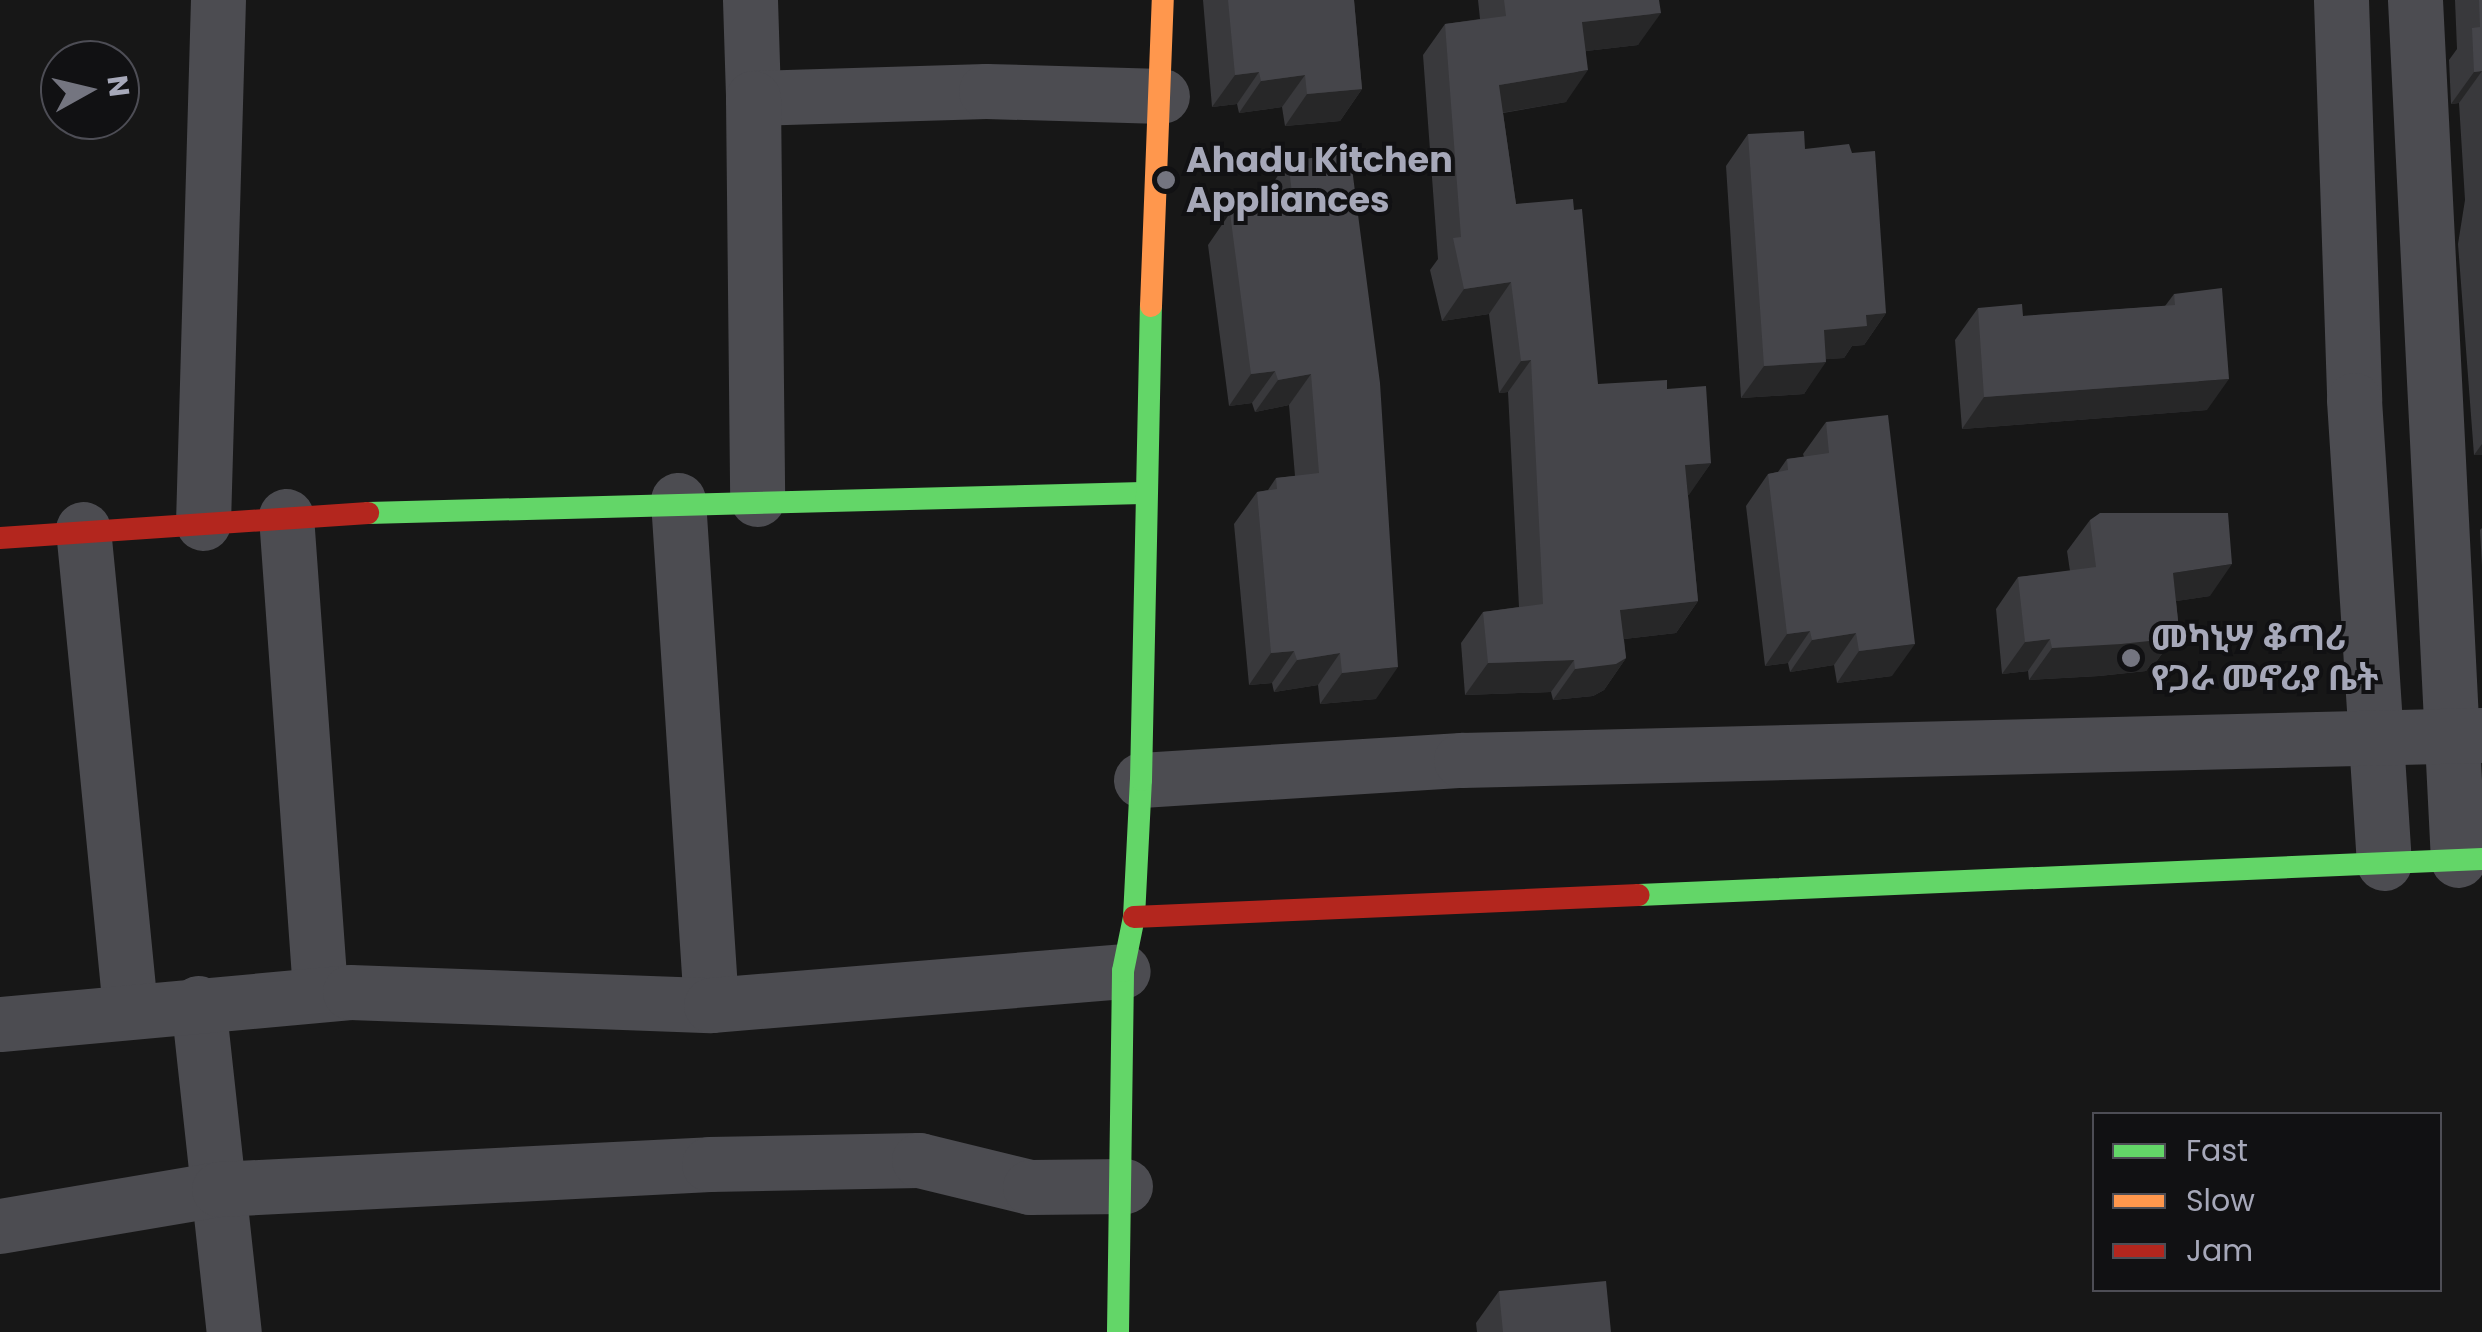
<!DOCTYPE html>
<html>
<head>
<meta charset="utf-8">
<style>
	body { margin:0 }
	#map { position:relative; width:2482px; height:1332px; overflow:hidden; background:#171717; font-family:Poppins,"Noto Sans Ethiopic",sans-serif }
	div>[style] { position:absolute }
	[style*='--x'] { left:calc(var(--x)*1px); top:calc(var(--y)*1px); width:calc(var(--w)*1px); rotate:calc(var(--a)*1deg) }
	.street>* { height:55px; margin:-27.5px; padding:0 27.5px; transform-origin:27.5px; border-radius:27.5px; background:#4c4c51 }
	.fast>* { height:22px; margin:-11px; padding:0 11px; transform-origin:11px; border-radius:11px; background:#63d668 }
	.slow>* { height:22px; margin:-11px; padding:0 11px; transform-origin:11px; border-radius:11px; background:#ff974d }
	.jam>* { height:22px; margin:-11px; padding:0 11px; transform-origin:11px; border-radius:11px; background:#b3261e }
	.wall>* { inset:0; background:#39393c }
	.shaded-wall>* { inset:0; background:#272728 }
	.building>* { inset:0; background:#45454a }
	.dots>* { width:28px; height:28px; translate:-50% -50%; box-sizing:border-box; border:5px solid #111113; border-radius:50% }
	span { translate:-50% -50%; white-space:nowrap; text-align:center; line-height:1.15; -webkit-text-stroke:8px #111113; paint-order:stroke }
	.poi-label { font-size:35px; color:#a6a8b9; font-weight:700 }
	.left { translate:0 -50%; text-align:left }
	.legend { position:absolute; left:2092px; top:1112px; width:350px; height:180px; box-sizing:border-box; background:#111113; border:2px solid #4d4d55; margin:0; padding:12px 18px; list-style:none; font-size:30px; color:#a6a8b9 }
	.legend li { display:flex; align-items:center; gap:20px; height:50px }
	.legend b { width:50px; border:2px solid #4d4d55 }
	.north { position:absolute; left:40px; top:40px; width:100px; height:100px; box-sizing:border-box; background:#111113; border:2px solid #4d4d55; border-radius:50%; rotate:82deg; font-size:28px; font-weight:700; line-height:40px; text-align:center; color:#a6a8b9 }
	.north::after { content:''; display:block; margin:auto; width:35px; height:45px; background:#747580; clip-path:polygon(50% 0,100% 100%,50% 72%,0 100%) }
</style>
</head>
<body>
<div id="map">
	<div class="street">
		<div style="--x:750;--y:0;--w:98;--a:88.2"></div>
		<div style="--x:753;--y:98;--w:233;--a:-1.7"></div>
		<div style="--x:986;--y:91;--w:176;--a:1.6"></div>
		<div style="--x:2341;--y:0;--w:400;--a:88.1"></div>
		<div style="--x:2354;--y:400;--w:464;--a:86.3"></div>
		<div style="--x:2415;--y:0;--w:861;--a:87.14"></div>
		<div style="--x:753;--y:98;--w:401;--a:89.4"></div>
		<div style="--x:678;--y:500;--w:506;--a:86.26"></div>
		<div style="--x:286;--y:516;--w:478;--a:85.9"></div>
		<div style="--x:203;--y:523;--w:523;--a:-88.36"></div>
		<div style="--x:83;--y:529;--w:480;--a:84.4"></div>
		<div style="--x:1141;--y:780;--w:321;--a:-3.6"></div>
		<div style="--x:1461;--y:760;--w:1021;--a:-1.4"></div>
		<div style="--x:198;--y:1003;--w:331;--a:83.8"></div>
		<div style="--x:0;--y:1024;--w:351;--a:-5.2"></div>
		<div style="--x:350;--y:992;--w:361;--a:2.1"></div>
		<div style="--x:711;--y:1005;--w:413;--a:-4.7"></div>
		<div style="--x:0;--y:1226;--w:222;--a:-9.6"></div>
		<div style="--x:219;--y:1189;--w:491;--a:-2.9"></div>
		<div style="--x:709;--y:1164;--w:210;--a:-1.1"></div>
		<div style="--x:919;--y:1160;--w:114;--a:13.7"></div>
		<div style="--x:1030;--y:1187;--w:95;--a:-0.6"></div>
	</div>
	<div class="fast">
		<div style="--x:368;--y:513;--w:775;--a:-1.48"></div>
		<div style="--x:1639;--y:895;--w:844;--a:-2.45"></div>
		<div style="--x:1118;--y:1332;--w:361;--a:-89.2"></div>
		<div style="--x:1123;--y:971;--w:55;--a:-78.5"></div>
		<div style="--x:1134;--y:917;--w:137;--a:-87.1"></div>
		<div style="--x:1141;--y:780;--w:474;--a:-88.8"></div>
	</div>
	<div class="slow">
		<div style="--x:1151;--y:306;--w:306;--a:-87.8"></div>
	</div>
	<div class="jam">
		<div style="--x:0;--y:538;--w:369;--a:-3.9"></div>
		<div style="--x:1134;--y:917;--w:505;--a:-2.49"></div>
	</div>
	<div class="wall">
		<div style="clip-path:polygon(1203px 0,1354px 0,1362px 89px,1340px 121px,1285px 126px,1282px 107px,1239px 113px,1237px 104px,1212px 107px)"></div>
		<div style="clip-path:polygon(1478px 0,1659px 0,1638px 45px,1586px 51px,1566px 102px,1503px 113px,1516px 204px,1598px 384px,1667px 389px,1711px 463px,1688px 495px,1698px 601px,1676px 633px,1624px 639px,1626px 658px,1604px 690px,1593px 696px,1553px 700px,1551px 692px,1465px 695px,1461px 643px,1483px 612px,1519px 607px,1508px 392px,1499px 393px,1489px 314px,1442px 321px,1430px 270px,1438px 259px,1423px 55px,1445px 24px,1480px 19px)"></div>
		<div style="clip-path:polygon(2455px 0,2482px 0,2482px 455px,2474px 455px,2458px 244px,2465px 200px,2459px 103px,2451px 104px,2449px 60px,2457px 49px)"></div>
		<div style="clip-path:polygon(1748px 134px,1805px 149px,1886px 313px,1864px 345px,1852px 346px,1844px 358px,1826px 359px,1804px 394px,1741px 398px,1726px 166px)"></div>
		<div style="clip-path:polygon(1288px 161px,1376px 699px,1320px 704px,1318px 685px,1274px 692px,1272px 683px,1249px 685px,1234px 524px,1257px 492px,1268px 490px,1276px 478px,1295px 476px,1289px 405px,1255px 412px,1252px 403px,1229px 406px,1208px 245px,1230px 213px,1240px 212px,1250px 199px,1266px 196px,1266px 193px)"></div>
		<div style="clip-path:polygon(2174px 294px,2207px 410px,1962px 429px,1955px 340px,1978px 308px,2023px 316px,2165px 306px)"></div>
		<div style="clip-path:polygon(1826px 422px,1892px 676px,1837px 683px,1834px 665px,1790px 672px,1788px 663px,1765px 666px,1746px 506px,1768px 474px,1778px 472px,1787px 459px,1804px 457px,1803px 454px)"></div>
		<div style="clip-path:polygon(2090px 520px,2210px 596px,2176px 601px,2179px 630px,2156px 662px,2152px 663px,2146px 671px,2099px 676px,2029px 680px,2028px 671px,2002px 674px,1996px 609px,2018px 577px,2070px 571px,2067px 551px)"></div>
		<div style="clip-path:polygon(2482px 528px,2482px 566px,2480px 530px)"></div>
		<div style="clip-path:polygon(1499px 1291px,1611px 1332px,1477px 1332px,1476px 1323px)"></div>
	</div>
	<div class="shaded-wall">
		<div style="clip-path:polygon(1661px 13px,1638px 45px,1560px 54px,1582px 22px)"></div>
		<div style="clip-path:polygon(1588px 70px,1566px 102px,1476px 117px,1499px 85px)"></div>
		<div style="clip-path:polygon(2482px 71px,2459px 103px,2451px 104px,2474px 72px)"></div>
		<div style="clip-path:polygon(1259px 72px,1237px 104px,1212px 107px,1235px 75px)"></div>
		<div style="clip-path:polygon(1305px 75px,1282px 107px,1239px 113px,1261px 81px)"></div>
		<div style="clip-path:polygon(1362px 89px,1340px 121px,1285px 126px,1307px 94px)"></div>
		<div style="clip-path:polygon(1511px 282px,1489px 314px,1442px 321px,1464px 289px)"></div>
		<div style="clip-path:polygon(1886px 313px,1864px 345px,1852px 346px,1844px 358px,1802px 361px,1824px 330px,1866px 315px)"></div>
		<div style="clip-path:polygon(1531px 360px,1508px 392px,1499px 393px,1521px 361px)"></div>
		<div style="clip-path:polygon(1826px 362px,1804px 394px,1741px 398px,1764px 366px)"></div>
		<div style="clip-path:polygon(1275px 371px,1252px 403px,1229px 406px,1251px 374px)"></div>
		<div style="clip-path:polygon(1311px 374px,1289px 405px,1255px 412px,1278px 380px)"></div>
		<div style="clip-path:polygon(2229px 379px,2207px 410px,1962px 429px,1984px 397px)"></div>
		<div style="clip-path:polygon(2482px 444px,2482px 455px,2474px 455px)"></div>
		<div style="clip-path:polygon(1711px 463px,1689px 495px,1662px 497px,1685px 465px)"></div>
		<div style="clip-path:polygon(2232px 564px,2210px 596px,2151px 605px,2173px 573px)"></div>
		<div style="clip-path:polygon(1698px 601px,1676px 633px,1598px 642px,1620px 610px)"></div>
		<div style="clip-path:polygon(2179px 630px,2156px 662px,2152px 663px,2146px 671px,2099px 676px,2029px 680px,2052px 648px)"></div>
		<div style="clip-path:polygon(1810px 631px,1788px 663px,1765px 666px,1787px 634px)"></div>
		<div style="clip-path:polygon(1856px 633px,1834px 665px,1790px 672px,1812px 640px)"></div>
		<div style="clip-path:polygon(2050px 639px,2028px 671px,2002px 674px,2025px 642px)"></div>
		<div style="clip-path:polygon(1915px 644px,1892px 676px,1837px 683px,1859px 651px)"></div>
		<div style="clip-path:polygon(1294px 651px,1272px 683px,1249px 685px,1271px 653px)"></div>
		<div style="clip-path:polygon(1340px 653px,1318px 685px,1274px 692px,1297px 660px)"></div>
		<div style="clip-path:polygon(1626px 658px,1604px 690px,1593px 696px,1553px 700px,1575px 669px)"></div>
		<div style="clip-path:polygon(1574px 660px,1551px 692px,1465px 695px,1488px 663px)"></div>
		<div style="clip-path:polygon(1398px 667px,1376px 699px,1320px 704px,1342px 673px)"></div>
	</div>
	<div class="building">
		<div style="clip-path:polygon(1228px 0,1354px 0,1362px 89px,1307px 94px,1305px 75px,1261px 81px,1259px 72px,1235px 75px)"></div>
		<div style="clip-path:polygon(1504px 0,1659px 0,1661px 13px,1582px 22px,1588px 70px,1499px 85px,1516px 204px,1573px 199px,1574px 210px,1582px 209px,1598px 384px,1667px 380px,1667px 389px,1706px 386px,1711px 463px,1685px 465px,1698px 601px,1620px 610px,1626px 658px,1616px 664px,1575px 669px,1574px 660px,1488px 663px,1483px 612px,1543px 604px,1531px 360px,1521px 361px,1511px 282px,1464px 289px,1453px 238px,1461px 237px,1445px 24px,1506px 16px)"></div>
		<div style="clip-path:polygon(2479px 0,2482px 0,2482px 78px,2482px 71px,2474px 72px,2472px 28px,2480px 27px)"></div>
		<div style="clip-path:polygon(1804px 131px,1805px 149px,1849px 144px,1852px 153px,1875px 151px,1886px 313px,1866px 315px,1867px 326px,1824px 330px,1826px 362px,1764px 366px,1748px 134px)"></div>
		<div style="clip-path:polygon(1350px 153px,1380px 383px,1398px 667px,1342px 673px,1340px 653px,1297px 660px,1294px 651px,1271px 653px,1257px 492px,1277px 489px,1276px 478px,1319px 473px,1311px 374px,1278px 380px,1275px 371px,1251px 374px,1230px 213px,1250px 210px,1250px 199px,1292px 193px,1288px 161px)"></div>
		<div style="clip-path:polygon(2222px 288px,2229px 379px,1984px 397px,1978px 308px,2022px 304px,2023px 316px,2175px 305px,2174px 294px)"></div>
		<div style="clip-path:polygon(1888px 415px,1915px 644px,1859px 651px,1856px 633px,1812px 640px,1810px 631px,1787px 634px,1768px 474px,1788px 470px,1787px 459px,1829px 453px,1826px 422px)"></div>
		<div style="clip-path:polygon(2100px 513px,2228px 513px,2232px 564px,2173px 573px,2179px 630px,2167px 632px,2168px 639px,2121px 644px,2052px 648px,2050px 639px,2025px 642px,2018px 577px,2096px 567px,2090px 520px)"></div>
		<div style="clip-path:polygon(1606px 1281px,1611px 1332px,1503px 1332px,1499px 1291px)"></div>
	</div>
	<div class="dots">
		<div style="left:1166px;top:180px;background:#747580"></div>
		<div style="left:2131px;top:658px;background:#747580"></div>
	</div>
	<div class="poi-label">
		<span class="left" style="left:1186px;top:180px">Ahadu Kitchen<br>Appliances</span>
		<span class="left" style="left:2151px;top:658px">መካኒሣ ቆጣሪ<br>የጋራ መኖሪያ ቤት</span>
	</div>
	<ul class="legend">
	<li><b style="height:12px;background:#63d668"></b>Fast</li>
	<li><b style="height:12px;background:#ff974d"></b>Slow</li>
	<li><b style="height:12px;background:#b3261e"></b>Jam</li>
	</ul>
	<div class="north">N</div>
</div>
</body>
</html>
